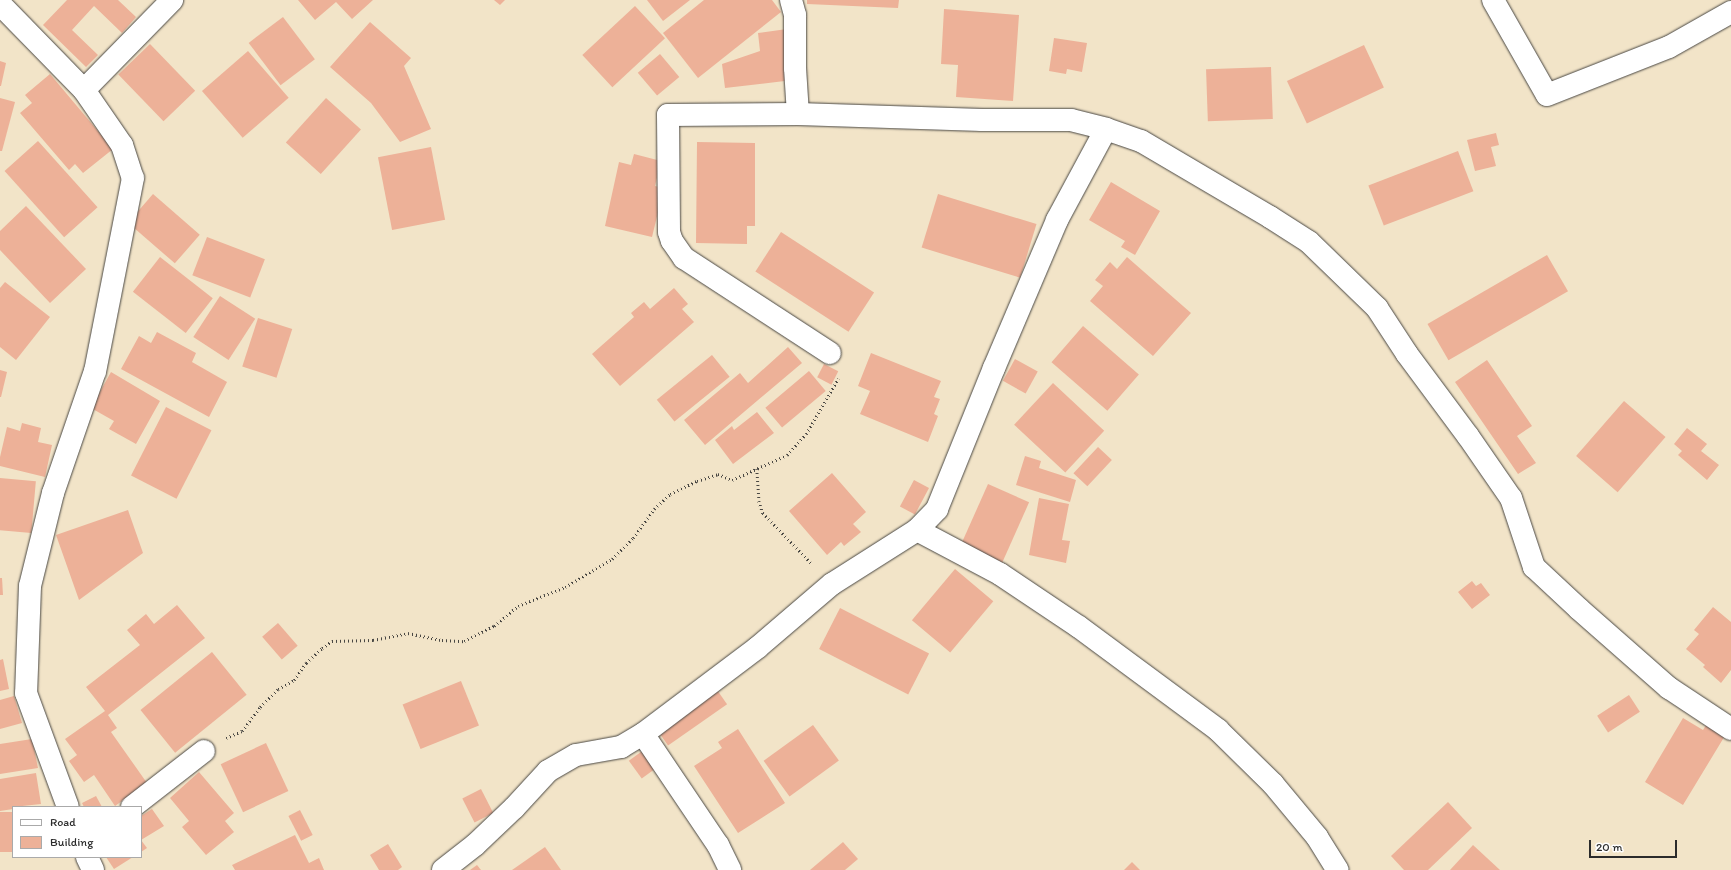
<!DOCTYPE html>
<html>
<head>
<meta charset="utf-8">
<style>
	body { margin:0 }
	#map { position:relative; width:1731px; height:870px; overflow:hidden; background:#f2e4c8; font-family:Itim,sans-serif }
	div>[style] { position:absolute }
	[style*='--x'] { left:calc(var(--x)*1px); top:calc(var(--y)*1px); width:calc(var(--w)*1px); rotate:calc(var(--a)*1deg) }
	.building>* { inset:0; background:#edb198; transform-origin:0 0 }
	.path>* { height:2.5px; margin-top:-1.25px; transform-origin:0; background:repeating-linear-gradient(90deg,#494743 0 1px,transparent 0 4px) }
	.roads { filter:drop-shadow(0 0 1px #494743) drop-shadow(0 0 1px #494743) }
	.minor>* { height:22px; margin:-11px; padding:0 11px; transform-origin:11px; border-radius:11px; background:#fff }
	span { translate:-50% -50%; white-space:nowrap; text-align:center; line-height:1.15; -webkit-text-stroke:3px #fff; paint-order:stroke }
	.legend { position:absolute; left:12px; top:806px; width:130px; height:52px; box-sizing:border-box; background:#fff; border:1px solid #aaa; margin:0; padding:5px 7px; list-style:none; font-size:12px; color:#2b2b2b }
	.legend li { display:flex; align-items:center; gap:8px; height:20px }
	.legend b { width:20px; border:1px solid #aaa }
	.scale { position:absolute; left:1589px; top:840px; width:88px; height:18px; box-sizing:border-box; border:2px solid #2b2b2b; border-top:0; padding-left:5px; font-size:12px; line-height:14px; white-space:nowrap; color:#2b2b2b; -webkit-text-stroke:3px #fff; paint-order:stroke }
</style>
</head>
<body>
<div id="map">
	<div class="building">
		<div style="clip-path:polygon(67px 0,118px 0,136px 17px,122px 33px,94px 6px,72px 30px,98px 55px,86px 67px,43px 25px)"></div>
		<div style="clip-path:polygon(298px 0,373px 0,352px 19px,336px 2px,315px 20px)"></div>
		<div style="clip-path:polygon(494px 0,505px 0,500px 5px)"></div>
		<div style="clip-path:polygon(647px 0,690px 0,663px 21px)"></div>
		<div style="clip-path:polygon(704px 0,772px 0,781px 12px,698px 78px,663px 33px)"></div>
		<div style="clip-path:polygon(807px 0,899px 0,898px 8px,807px 4px)"></div>
		<div style="left:635px;top:6px;width:44px;height:72px;rotate:47deg"></div>
		<div style="clip-path:polygon(944px 9px,1019px 15px,1013px 101px,956px 97px,958px 65px,941px 64px)"></div>
		<div style="left:283px;top:17px;width:53px;height:43px;rotate:53deg"></div>
		<div style="clip-path:polygon(370px 22px,411px 58px,404px 66px,431px 129px,400px 142px,371px 103px,330px 67px)"></div>
		<div style="clip-path:polygon(787px 29px,793px 80px,725px 88px,722px 64px,760px 51px,758px 33px)"></div>
		<div style="clip-path:polygon(1054px 38px,1087px 43px,1082px 72px,1067px 69px,1066px 74px,1049px 71px)"></div>
		<div style="left:150px;top:44px;width:65px;height:44px;rotate:46deg"></div>
		<div style="left:1364px;top:45px;width:47px;height:85px;rotate:65deg"></div>
		<div style="left:248px;top:51px;width:62px;height:61px;rotate:49deg"></div>
		<div style="left:660px;top:54px;width:30px;height:29px;rotate:50deg"></div>
		<div style="clip-path:polygon(0 61px,6px 63px,1px 86px,0 86px)"></div>
		<div style="left:1271px;top:67px;width:52px;height:65px;rotate:88deg"></div>
		<div style="clip-path:polygon(50px 74px,113px 149px,83px 173px,75px 164px,69px 170px,20px 113px,32px 103px,25px 95px)"></div>
		<div style="clip-path:polygon(0 98px,15px 102px,2px 151px,0 151px)"></div>
		<div style="left:326px;top:98px;width:47px;height:60px;rotate:42deg"></div>
		<div style="clip-path:polygon(1496px 133px,1499px 145px,1491px 147px,1496px 166px,1475px 171px,1467px 140px)"></div>
		<div style="left:38px;top:141px;width:89px;height:45px;rotate:48deg"></div>
		<div style="clip-path:polygon(697px 142px,755px 143px,755px 226px,747px 226px,747px 244px,696px 243px)"></div>
		<div style="left:431px;top:147px;width:74px;height:54px;rotate:79deg"></div>
		<div style="left:1458px;top:151px;width:43px;height:96px;rotate:69deg"></div>
		<div style="clip-path:polygon(634px 154px,661px 161px,655px 186px,664px 188px,652px 237px,605px 226px,619px 162px,631px 165px)"></div>
		<div style="clip-path:polygon(1111px 182px,1160px 211px,1135px 255px,1121px 247px,1125px 241px,1089px 220px)"></div>
		<div style="left:153px;top:194px;width:62px;height:38px;rotate:41deg"></div>
		<div style="left:938px;top:194px;width:103px;height:56px;rotate:17deg"></div>
		<div style="clip-path:polygon(26px 206px,86px 269px,50px 303px,0 250px,0 231px)"></div>
		<div style="left:781px;top:232px;width:111px;height:47px;rotate:33deg"></div>
		<div style="left:207px;top:237px;width:62px;height:41px;rotate:21deg"></div>
		<div style="left:1547px;top:255px;width:42px;height:138px;rotate:60deg"></div>
		<div style="left:160px;top:257px;width:67px;height:44px;rotate:38deg"></div>
		<div style="clip-path:polygon(1127px 257px,1191px 313px,1153px 356px,1090px 301px,1103px 286px,1095px 280px,1110px 262px,1117px 269px)"></div>
		<div style="clip-path:polygon(5px 282px,50px 317px,16px 360px,0 347px,0 288px)"></div>
		<div style="clip-path:polygon(674px 288px,688px 304px,682px 309px,694px 322px,620px 386px,592px 354px,634px 317px,631px 313px,644px 302px,650px 309px)"></div>
		<div style="left:220px;top:296px;width:42px;height:49px;rotate:33deg"></div>
		<div style="left:258px;top:318px;width:36px;height:51px;rotate:18deg"></div>
		<div style="left:1083px;top:326px;width:74px;height:48px;rotate:41deg"></div>
		<div style="clip-path:polygon(157px 332px,196px 353px,192px 362px,227px 382px,209px 417px,121px 369px,139px 336px,151px 343px)"></div>
		<div style="clip-path:polygon(788px 347px,802px 363px,705px 445px,684px 420px,740px 373px,748px 383px)"></div>
		<div style="clip-path:polygon(871px 353px,941px 381px,934px 397px,940px 399px,934px 414px,938px 416px,928px 442px,860px 414px,870px 391px,858px 386px)"></div>
		<div style="left:712px;top:355px;width:28px;height:71px;rotate:51deg"></div>
		<div style="left:1015px;top:359px;width:26px;height:25px;rotate:29deg"></div>
		<div style="clip-path:polygon(1487px 360px,1532px 426px,1517px 436px,1536px 463px,1518px 474px,1455px 382px)"></div>
		<div style="left:824px;top:364px;width:16px;height:15px;rotate:27deg"></div>
		<div style="clip-path:polygon(0 370px,7px 372px,1px 397px,0 397px)"></div>
		<div style="left:809px;top:371px;width:26px;height:57px;rotate:50deg"></div>
		<div style="clip-path:polygon(111px 372px,160px 401px,136px 444px,109px 429px,114px 421px,91px 408px)"></div>
		<div style="left:1053px;top:383px;width:70px;height:57px;rotate:43deg"></div>
		<div style="left:1624px;top:401px;width:55px;height:73px;rotate:41deg"></div>
		<div style="left:166px;top:407px;width:51px;height:77px;rotate:27deg"></div>
		<div style="clip-path:polygon(757px 412px,774px 433px,733px 464px,715px 440px,732px 426px,734px 430px)"></div>
		<div style="clip-path:polygon(22px 423px,41px 428px,38px 442px,52px 445px,45px 477px,0 466px,0 457px,7px 427px,20px 431px)"></div>
		<div style="clip-path:polygon(1687px 428px,1707px 444px,1701px 451px,1719px 465px,1707px 480px,1678px 455px,1682px 451px,1674px 444px)"></div>
		<div style="left:1098px;top:447px;width:19px;height:36px;rotate:43deg"></div>
		<div style="clip-path:polygon(1025px 456px,1041px 461px,1039px 468px,1076px 480px,1070px 502px,1016px 485px)"></div>
		<div style="clip-path:polygon(832px 473px,866px 512px,853px 524px,861px 532px,844px 546px,841px 542px,827px 555px,789px 511px)"></div>
		<div style="left:0;top:478px;width:36px;height:52px;rotate:5deg"></div>
		<div style="left:914px;top:480px;width:17px;height:30px;rotate:28deg"></div>
		<div style="left:988px;top:484px;width:45px;height:66px;rotate:24deg"></div>
		<div style="clip-path:polygon(1039px 498px,1069px 504px,1062px 540px,1070px 541px,1066px 563px,1029px 555px)"></div>
		<div style="clip-path:polygon(128px 510px,143px 553px,79px 600px,56px 535px)"></div>
		<div style="left:955px;top:569px;width:50px;height:67px;rotate:40deg"></div>
		<div style="clip-path:polygon(0 578px,2px 578px,3px 595px,0 595px)"></div>
		<div style="clip-path:polygon(1472px 581px,1476px 586px,1481px 583px,1490px 595px,1472px 609px,1458px 592px)"></div>
		<div style="clip-path:polygon(177px 605px,205px 638px,108px 715px,117px 728px,111px 732px,147px 783px,115px 806px,94px 775px,84px 782px,69px 761px,77px 755px,65px 739px,105px 711px,86px 687px,140px 645px,127px 630px,146px 614px,154px 624px)"></div>
		<div style="clip-path:polygon(1713px 607px,1731px 622px,1731px 670px,1721px 683px,1703px 667px,1705px 665px,1686px 649px,1699px 634px,1694px 630px)"></div>
		<div style="left:840px;top:608px;width:100px;height:46px;rotate:27deg"></div>
		<div style="left:278px;top:623px;width:30px;height:21px;rotate:49deg"></div>
		<div style="left:212px;top:652px;width:55px;height:92px;rotate:51deg"></div>
		<div style="clip-path:polygon(3px 659px,9px 689px,0 691px,0 660px)"></div>
		<div style="left:461px;top:681px;width:48px;height:63px;rotate:68deg"></div>
		<div style="left:715px;top:687px;width:21px;height:72px;rotate:55deg"></div>
		<div style="left:1629px;top:695px;width:20px;height:38px;rotate:57deg"></div>
		<div style="clip-path:polygon(14px 696px,22px 723px,0 729px,0 700px)"></div>
		<div style="clip-path:polygon(1683px 718px,1703px 730px,1708px 722px,1726px 734px,1683px 805px,1645px 782px)"></div>
		<div style="left:813px;top:725px;width:44px;height:61px;rotate:54deg"></div>
		<div style="clip-path:polygon(738px 729px,785px 803px,738px 833px,694px 766px,722px 748px,718px 742px)"></div>
		<div style="clip-path:polygon(32px 739px,38px 768px,0 774px,0 744px)"></div>
		<div style="left:266px;top:743px;width:53px;height:50px;rotate:65deg"></div>
		<div style="left:645px;top:749px;width:22px;height:20px;rotate:54deg"></div>
		<div style="clip-path:polygon(199px 772px,234px 813px,225px 821px,234px 832px,206px 855px,182px 827px,189px 821px,170px 798px)"></div>
		<div style="clip-path:polygon(36px 773px,41px 804px,13px 807px,13px 809px,0 811px,0 779px)"></div>
		<div style="left:481px;top:789px;width:27px;height:21px;rotate:63deg"></div>
		<div style="clip-path:polygon(96px 796px,102px 807px,84px 807px,82px 803px)"></div>
		<div style="clip-path:polygon(1448px 802px,1472px 828px,1428px 870px,1404px 870px,1391px 856px)"></div>
		<div style="clip-path:polygon(152px 809px,164px 826px,141px 840px,147px 848px,141px 852px,141px 816px)"></div>
		<div style="left:300px;top:810px;width:28px;height:13px;rotate:63deg"></div>
		<div style="left:13px;top:812px;width:40px;height:13px;rotate:90deg"></div>
		<div style="clip-path:polygon(295px 835px,309px 863px,319px 858px,324px 870px,235px 870px,232px 865px)"></div>
		<div style="clip-path:polygon(843px 842px,858px 859px,845px 870px,810px 870px)"></div>
		<div style="clip-path:polygon(388px 844px,402px 867px,398px 870px,379px 870px,370px 855px)"></div>
		<div style="clip-path:polygon(1473px 845px,1500px 870px,1450px 870px)"></div>
		<div style="clip-path:polygon(545px 847px,561px 870px,512px 870px)"></div>
		<div style="clip-path:polygon(106px 857px,133px 857px,114px 869px)"></div>
		<div style="clip-path:polygon(1132px 862px,1140px 870px,1124px 870px)"></div>
		<div style="clip-path:polygon(477px 865px,481px 870px,470px 870px)"></div>
	</div>
	<div class="path">
		<div style="--x:757;--y:469;--w:32;--a:86"></div>
		<div style="--x:759;--y:501;--w:13;--a:72"></div>
		<div style="--x:763;--y:513;--w:72;--a:46.1"></div>
		<div style="--x:226;--y:738;--w:17;--a:-24"></div>
		<div style="--x:242;--y:731;--w:30;--a:-53"></div>
		<div style="--x:260;--y:707;--w:25;--a:-45"></div>
		<div style="--x:278;--y:689;--w:18;--a:-29"></div>
		<div style="--x:294;--y:680;--w:21;--a:-55"></div>
		<div style="--x:306;--y:663;--w:22;--a:-43"></div>
		<div style="--x:322;--y:648;--w:12;--a:-35"></div>
		<div style="--x:332;--y:641;--w:41;--a:-1.4"></div>
		<div style="--x:373;--y:640;--w:36;--a:-11"></div>
		<div style="--x:408;--y:633;--w:35;--a:12"></div>
		<div style="--x:442;--y:640;--w:22;--a:3"></div>
		<div style="--x:464;--y:641;--w:34;--a:-27"></div>
		<div style="--x:494;--y:626;--w:31;--a:-40"></div>
		<div style="--x:518;--y:606;--w:51;--a:-22"></div>
		<div style="--x:565;--y:587;--w:55;--a:-30.8"></div>
		<div style="--x:612;--y:559;--w:30;--a:-45"></div>
		<div style="--x:633;--y:538;--w:36;--a:-54"></div>
		<div style="--x:654;--y:509;--w:22;--a:-43"></div>
		<div style="--x:670;--y:494;--w:30;--a:-26"></div>
		<div style="--x:697;--y:481;--w:22;--a:-18"></div>
		<div style="--x:718;--y:474;--w:15;--a:23"></div>
		<div style="--x:732;--y:480;--w:60;--a:-24.4"></div>
		<div style="--x:787;--y:455;--w:28;--a:-48"></div>
		<div style="--x:806;--y:434;--w:64;--a:-59.8"></div>
	</div>
	<div class="roads">
		<div class="minor">
			<div style="--x:791;--y:0;--w:16;--a:75"></div>
			<div style="--x:795;--y:15;--w:53;--a:90"></div>
			<div style="--x:795;--y:68;--w:46;--a:86.3"></div>
			<div style="--x:798;--y:114;--w:184;--a:1.9"></div>
			<div style="--x:982;--y:120;--w:89;--a:0"></div>
			<div style="--x:1071;--y:120;--w:36;--a:14"></div>
			<div style="--x:1106;--y:129;--w:37;--a:19"></div>
			<div style="--x:1141;--y:141;--w:150;--a:30.5"></div>
			<div style="--x:1270;--y:217;--w:46;--a:32.7"></div>
			<div style="--x:1309;--y:242;--w:95;--a:44.1"></div>
			<div style="--x:1377;--y:308;--w:55;--a:56.9"></div>
			<div style="--x:1407;--y:354;--w:102;--a:53.4"></div>
			<div style="--x:1468;--y:436;--w:75;--a:55.3"></div>
			<div style="--x:1511;--y:498;--w:73;--a:71.6"></div>
			<div style="--x:1534;--y:567;--w:62;--a:43"></div>
			<div style="--x:1579;--y:609;--w:120;--a:41.3"></div>
			<div style="--x:1669;--y:688;--w:74;--a:33.5"></div>
			<div style="--x:1493;--y:0;--w:109;--a:60.4"></div>
			<div style="--x:1547;--y:95;--w:131;--a:-21.5"></div>
			<div style="--x:1669;--y:47;--w:71;--a:-29.4"></div>
			<div style="--x:0;--y:4;--w:120;--a:45.7"></div>
			<div style="--x:84;--y:90;--w:67;--a:55.4"></div>
			<div style="--x:122;--y:145;--w:35;--a:72"></div>
			<div style="--x:133;--y:178;--w:197;--a:101.1"></div>
			<div style="--x:95;--y:371;--w:129;--a:109"></div>
			<div style="--x:53;--y:493;--w:96;--a:103.9"></div>
			<div style="--x:30;--y:586;--w:107;--a:92.1"></div>
			<div style="--x:26;--y:693;--w:121;--a:69.8"></div>
			<div style="--x:84;--y:90;--w:126;--a:-45.6"></div>
			<div style="--x:798;--y:114;--w:130;--a:179.6"></div>
			<div style="--x:668;--y:115;--w:117;--a:89.5"></div>
			<div style="--x:669;--y:232;--w:9;--a:72"></div>
			<div style="--x:672;--y:241;--w:21;--a:55"></div>
			<div style="--x:684;--y:258;--w:174;--a:33.1"></div>
			<div style="--x:917;--y:530;--w:94;--a:27.9"></div>
			<div style="--x:1000;--y:574;--w:95;--a:33.9"></div>
			<div style="--x:1079;--y:627;--w:173;--a:36.5"></div>
			<div style="--x:1218;--y:730;--w:77;--a:44.5"></div>
			<div style="--x:1273;--y:784;--w:69;--a:50.3"></div>
			<div style="--x:1317;--y:837;--w:39;--a:58"></div>
			<div style="--x:643;--y:734;--w:134;--a:56"></div>
			<div style="--x:718;--y:845;--w:28;--a:64"></div>
			<div style="--x:132;--y:807;--w:91;--a:-37.9"></div>
			<div style="--x:87;--y:857;--w:14;--a:65"></div>
			<div style="--x:443;--y:870;--w:41;--a:-38"></div>
			<div style="--x:475;--y:845;--w:54;--a:-43.5"></div>
			<div style="--x:514;--y:808;--w:50;--a:-47.4"></div>
			<div style="--x:548;--y:771;--w:32;--a:-30"></div>
			<div style="--x:576;--y:755;--w:46;--a:-10.1"></div>
			<div style="--x:621;--y:747;--w:26;--a:-31"></div>
			<div style="--x:643;--y:734;--w:143;--a:-37"></div>
			<div style="--x:757;--y:648;--w:99;--a:-40.5"></div>
			<div style="--x:832;--y:584;--w:101;--a:-32.4"></div>
			<div style="--x:917;--y:530;--w:29;--a:-46"></div>
			<div style="--x:937;--y:509;--w:152;--a:-68"></div>
			<div style="--x:994;--y:368;--w:161;--a:-66.9"></div>
			<div style="--x:1057;--y:220;--w:103;--a:-61.7"></div>
		</div>
	</div>
	<ul class="legend">
	<li><b style="height:5px;background:#fff"></b>Road</li>
	<li><b style="height:11px;background:#edb198"></b>Building</li>
	</ul>
	<div class="scale">20 m</div>
</div>
</body>
</html>
